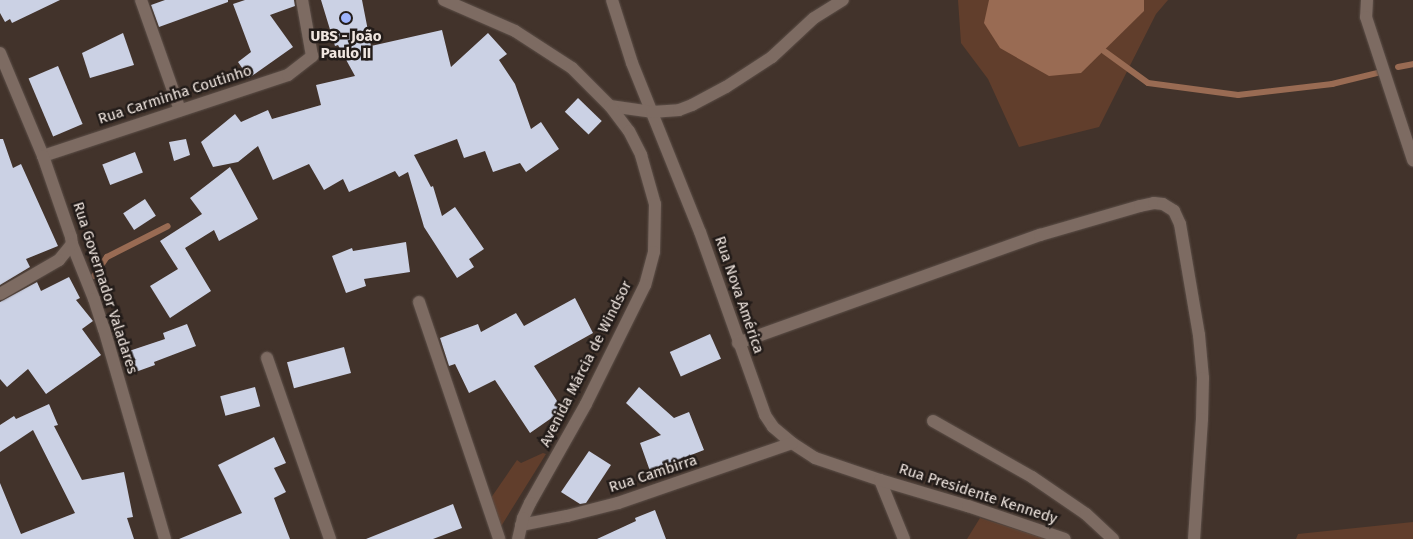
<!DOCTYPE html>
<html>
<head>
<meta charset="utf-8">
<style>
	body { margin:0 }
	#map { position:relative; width:1413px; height:539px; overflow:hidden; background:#42332b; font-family:"Fira Sans",sans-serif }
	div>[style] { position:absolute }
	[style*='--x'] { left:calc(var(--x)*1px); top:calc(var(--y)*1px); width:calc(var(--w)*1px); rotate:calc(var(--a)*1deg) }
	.green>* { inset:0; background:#613e2c }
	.water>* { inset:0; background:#996b53 }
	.stream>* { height:6px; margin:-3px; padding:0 3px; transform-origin:3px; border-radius:3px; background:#996b53 }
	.building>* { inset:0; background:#cbd1e4; transform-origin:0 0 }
	.roads { filter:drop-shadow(0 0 1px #5c4f48) drop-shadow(0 0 1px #5c4f48) }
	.street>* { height:12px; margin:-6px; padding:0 6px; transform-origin:6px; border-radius:6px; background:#7d6b62 }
	.secondary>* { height:12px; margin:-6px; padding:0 6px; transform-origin:6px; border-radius:6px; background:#7d6b62 }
	.dots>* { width:14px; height:14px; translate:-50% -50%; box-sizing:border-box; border:2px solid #231c19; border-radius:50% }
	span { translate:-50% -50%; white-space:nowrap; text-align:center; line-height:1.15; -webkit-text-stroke:5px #231c19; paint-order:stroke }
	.poi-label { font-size:15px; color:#f0e6e0; font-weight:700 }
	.street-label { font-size:15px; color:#f0e6e0 }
</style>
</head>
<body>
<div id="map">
	<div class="green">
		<div style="clip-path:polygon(958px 0,1168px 0,1156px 14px,1099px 127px,1019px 147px,988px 79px,961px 43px)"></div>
		<div style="clip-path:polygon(543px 453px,546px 454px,495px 536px,484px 508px,517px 460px,521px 463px)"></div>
		<div style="clip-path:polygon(980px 518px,1046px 539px,967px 539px)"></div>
		<div style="clip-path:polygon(1413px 522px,1413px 539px,1296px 539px,1298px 534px)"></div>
	</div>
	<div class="water">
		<div style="clip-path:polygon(989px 0,1144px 0,1144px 11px,1081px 73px,1049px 76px,1000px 48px,984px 23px)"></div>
	</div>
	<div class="stream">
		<div style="--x:1104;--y:51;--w:54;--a:36"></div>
		<div style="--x:1148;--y:83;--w:91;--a:7.6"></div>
		<div style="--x:1238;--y:95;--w:95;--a:-6.7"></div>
		<div style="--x:1332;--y:84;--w:46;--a:-13.7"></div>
		<div style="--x:1398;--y:67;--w:15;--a:-11"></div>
		<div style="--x:94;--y:276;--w:23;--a:-56"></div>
		<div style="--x:107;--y:257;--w:68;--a:-26.9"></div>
	</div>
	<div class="building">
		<div style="clip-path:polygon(0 0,60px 0,12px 23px,10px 19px,5px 22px,0 13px)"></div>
		<div style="clip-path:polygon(165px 0,228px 0,228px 2px,159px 27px,151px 5px)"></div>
		<div style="clip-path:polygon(245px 0,294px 0,295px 6px,270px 15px,293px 47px,249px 78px,238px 62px,251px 52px,233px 4px)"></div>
		<div style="clip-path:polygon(321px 0,362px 0,371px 46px,442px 30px,451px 67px,488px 33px,507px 54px,499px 60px,515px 84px,531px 129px,541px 122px,559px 149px,526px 172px,520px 163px,493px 172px,485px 151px,464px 158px,457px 139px,414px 155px,431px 187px,433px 186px,442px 216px,455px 207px,484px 249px,469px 259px,474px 267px,457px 278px,424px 227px,408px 172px,399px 177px,395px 171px,349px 192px,343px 179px,324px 190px,309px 164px,273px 180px,258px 146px,238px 162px,213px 167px,201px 142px,235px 114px,241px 122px,268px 110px,272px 119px,321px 105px,316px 85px,355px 76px,338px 45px,335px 46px)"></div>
		<div style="clip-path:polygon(123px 33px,134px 65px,90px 78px,82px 53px)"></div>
		<div style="left:58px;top:66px;width:63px;height:32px;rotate:67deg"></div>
		<div style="left:578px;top:98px;width:33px;height:19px;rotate:44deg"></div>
		<div style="clip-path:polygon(0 139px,3px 139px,13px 168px,21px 164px,58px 246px,26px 259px,30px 267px,0 285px)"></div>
		<div style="clip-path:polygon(186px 139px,190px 155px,174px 161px,169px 142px)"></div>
		<div style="left:135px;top:152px;width:22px;height:35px;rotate:69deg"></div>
		<div style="clip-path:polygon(230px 167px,258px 219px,219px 241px,214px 230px,185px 248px,211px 291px,170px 318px,150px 286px,178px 269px,160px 241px,202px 214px,190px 198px)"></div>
		<div style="left:145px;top:199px;width:20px;height:26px;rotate:57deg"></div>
		<div style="clip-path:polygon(406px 242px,410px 272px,364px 279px,366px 286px,346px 293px,332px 256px,352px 248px,353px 251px)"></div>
		<div style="clip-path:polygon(69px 277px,80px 298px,76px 300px,93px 321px,82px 329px,101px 355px,46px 394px,28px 369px,7px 387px,0 379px,0 302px,37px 282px,41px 291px)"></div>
		<div style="clip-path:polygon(575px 298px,593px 333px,534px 366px,563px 410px,530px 433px,495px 380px,469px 393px,455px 364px,449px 366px,440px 338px,478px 324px,481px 332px,516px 313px,524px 326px)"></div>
		<div style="clip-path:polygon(187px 324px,196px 346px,154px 362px,155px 365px,130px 374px,123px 353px,165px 339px,163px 333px)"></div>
		<div style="left:710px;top:334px;width:27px;height:44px;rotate:66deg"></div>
		<div style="left:344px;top:347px;width:27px;height:59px;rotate:75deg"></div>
		<div style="left:255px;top:387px;width:20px;height:36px;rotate:75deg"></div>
		<div style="clip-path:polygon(639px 387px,674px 418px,689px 412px,704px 450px,650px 471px,640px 443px,661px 435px,626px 403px)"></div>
		<div style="clip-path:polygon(49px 404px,58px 425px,54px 426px,82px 480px,124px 472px,133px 517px,127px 518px,134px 539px,0 539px,0 483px,21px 534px,75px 513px,33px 430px,0 452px,0 425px,14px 416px,16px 419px)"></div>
		<div style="clip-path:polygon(274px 437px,286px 463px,274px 468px,286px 492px,274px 498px,290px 539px,179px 539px,242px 513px,218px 465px)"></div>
		<div style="clip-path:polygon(589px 451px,611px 465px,586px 503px,580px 504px,561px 492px)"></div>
		<div style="clip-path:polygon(453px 504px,462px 528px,433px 539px,366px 539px)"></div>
		<div style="clip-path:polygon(655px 510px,666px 539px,597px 539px,636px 521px,635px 518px)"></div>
	</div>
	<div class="roads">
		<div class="street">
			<div style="--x:141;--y:0;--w:117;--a:70.5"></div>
			<div style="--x:612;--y:0;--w:66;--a:72.4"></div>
			<div style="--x:632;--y:63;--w:182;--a:68.1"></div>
			<div style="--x:700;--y:232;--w:194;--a:70.4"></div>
			<div style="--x:765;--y:415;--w:14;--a:56"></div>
			<div style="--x:773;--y:427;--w:25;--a:40"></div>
			<div style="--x:792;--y:443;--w:27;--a:33"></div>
			<div style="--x:815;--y:458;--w:69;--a:18.7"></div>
			<div style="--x:880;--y:480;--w:64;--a:67.9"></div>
			<div style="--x:1367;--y:0;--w:17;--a:93"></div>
			<div style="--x:1366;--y:17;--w:151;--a:71.8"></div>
			<div style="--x:610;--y:106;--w:42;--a:8.1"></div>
			<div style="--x:652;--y:112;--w:27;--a:-4"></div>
			<div style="--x:679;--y:110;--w:14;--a:-21"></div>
			<div style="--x:692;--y:105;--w:38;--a:-28"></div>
			<div style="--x:726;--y:87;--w:55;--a:-33.1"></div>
			<div style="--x:772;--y:57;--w:57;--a:-42.9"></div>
			<div style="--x:814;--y:18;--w:34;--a:-32"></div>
			<div style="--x:43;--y:156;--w:258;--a:-18.3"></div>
			<div style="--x:288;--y:75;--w:31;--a:-38"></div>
			<div style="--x:312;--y:56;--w:57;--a:-100.1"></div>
			<div style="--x:72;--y:244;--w:59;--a:68.2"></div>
			<div style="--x:94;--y:299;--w:32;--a:72"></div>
			<div style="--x:104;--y:329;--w:219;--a:73.8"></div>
			<div style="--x:419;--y:302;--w:250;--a:71.3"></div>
			<div style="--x:738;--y:343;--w:321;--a:-19.7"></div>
			<div style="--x:1040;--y:235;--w:104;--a:-16.2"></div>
			<div style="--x:1140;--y:206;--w:14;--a:-12"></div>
			<div style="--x:1154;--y:203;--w:9;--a:6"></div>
			<div style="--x:1163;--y:204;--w:13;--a:32"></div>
			<div style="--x:1174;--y:211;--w:14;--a:65"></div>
			<div style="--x:1180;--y:224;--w:113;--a:80.3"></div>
			<div style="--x:1199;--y:335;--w:43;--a:84.7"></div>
			<div style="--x:1203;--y:378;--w:41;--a:91.4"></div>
			<div style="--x:1202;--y:419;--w:120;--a:93.8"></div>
			<div style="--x:267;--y:358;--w:192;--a:70.8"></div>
			<div style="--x:933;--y:421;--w:114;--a:29.5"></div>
			<div style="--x:1032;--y:477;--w:65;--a:34.4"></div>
			<div style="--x:1086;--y:514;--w:37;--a:43"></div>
			<div style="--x:880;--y:480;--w:92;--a:16.5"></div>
			<div style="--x:968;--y:506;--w:102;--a:18.8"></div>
			<div style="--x:521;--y:525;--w:47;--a:-11.1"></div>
			<div style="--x:567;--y:516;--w:53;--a:-14.3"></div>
			<div style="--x:618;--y:503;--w:184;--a:-19"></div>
		</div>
		<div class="secondary">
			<div style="--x:444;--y:0;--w:77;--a:23.6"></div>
			<div style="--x:515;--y:31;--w:68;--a:33"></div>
			<div style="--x:572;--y:68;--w:54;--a:45"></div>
			<div style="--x:610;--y:106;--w:31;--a:53"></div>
			<div style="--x:629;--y:131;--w:27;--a:63"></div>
			<div style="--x:641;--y:155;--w:51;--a:74.1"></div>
			<div style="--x:655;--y:204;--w:48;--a:91.2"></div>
			<div style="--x:654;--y:252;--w:34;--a:105"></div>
			<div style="--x:645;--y:285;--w:133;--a:116.4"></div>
			<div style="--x:586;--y:404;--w:114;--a:119.5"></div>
			<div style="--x:530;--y:503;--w:17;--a:115"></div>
			<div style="--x:523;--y:518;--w:22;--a:103"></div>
			<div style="--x:0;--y:53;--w:112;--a:67.3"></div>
			<div style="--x:43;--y:156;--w:86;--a:70.9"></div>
			<div style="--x:71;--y:237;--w:7;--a:82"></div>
			<div style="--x:72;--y:244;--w:21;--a:129"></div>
			<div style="--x:59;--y:260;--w:68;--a:150"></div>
		</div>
	</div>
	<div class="dots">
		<div style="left:346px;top:18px;background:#9eb4fd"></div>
	</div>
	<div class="poi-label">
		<span style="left:346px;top:45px">UBS - João<br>Paulo II</span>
	</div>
	<div class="street-label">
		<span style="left:175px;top:95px;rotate:-18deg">Rua Carminha Coutinho</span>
		<span style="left:105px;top:288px;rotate:72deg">Rua Governador Valadares</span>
		<span style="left:739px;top:295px;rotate:71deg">Rua Nova América</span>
		<span style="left:586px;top:364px;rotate:-63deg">Avenida Márcia de Windsor</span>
		<span style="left:653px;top:474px;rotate:-18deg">Rua Cambirra</span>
		<span style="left:978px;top:494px;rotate:18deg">Rua Presidente Kennedy</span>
	</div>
</div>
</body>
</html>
